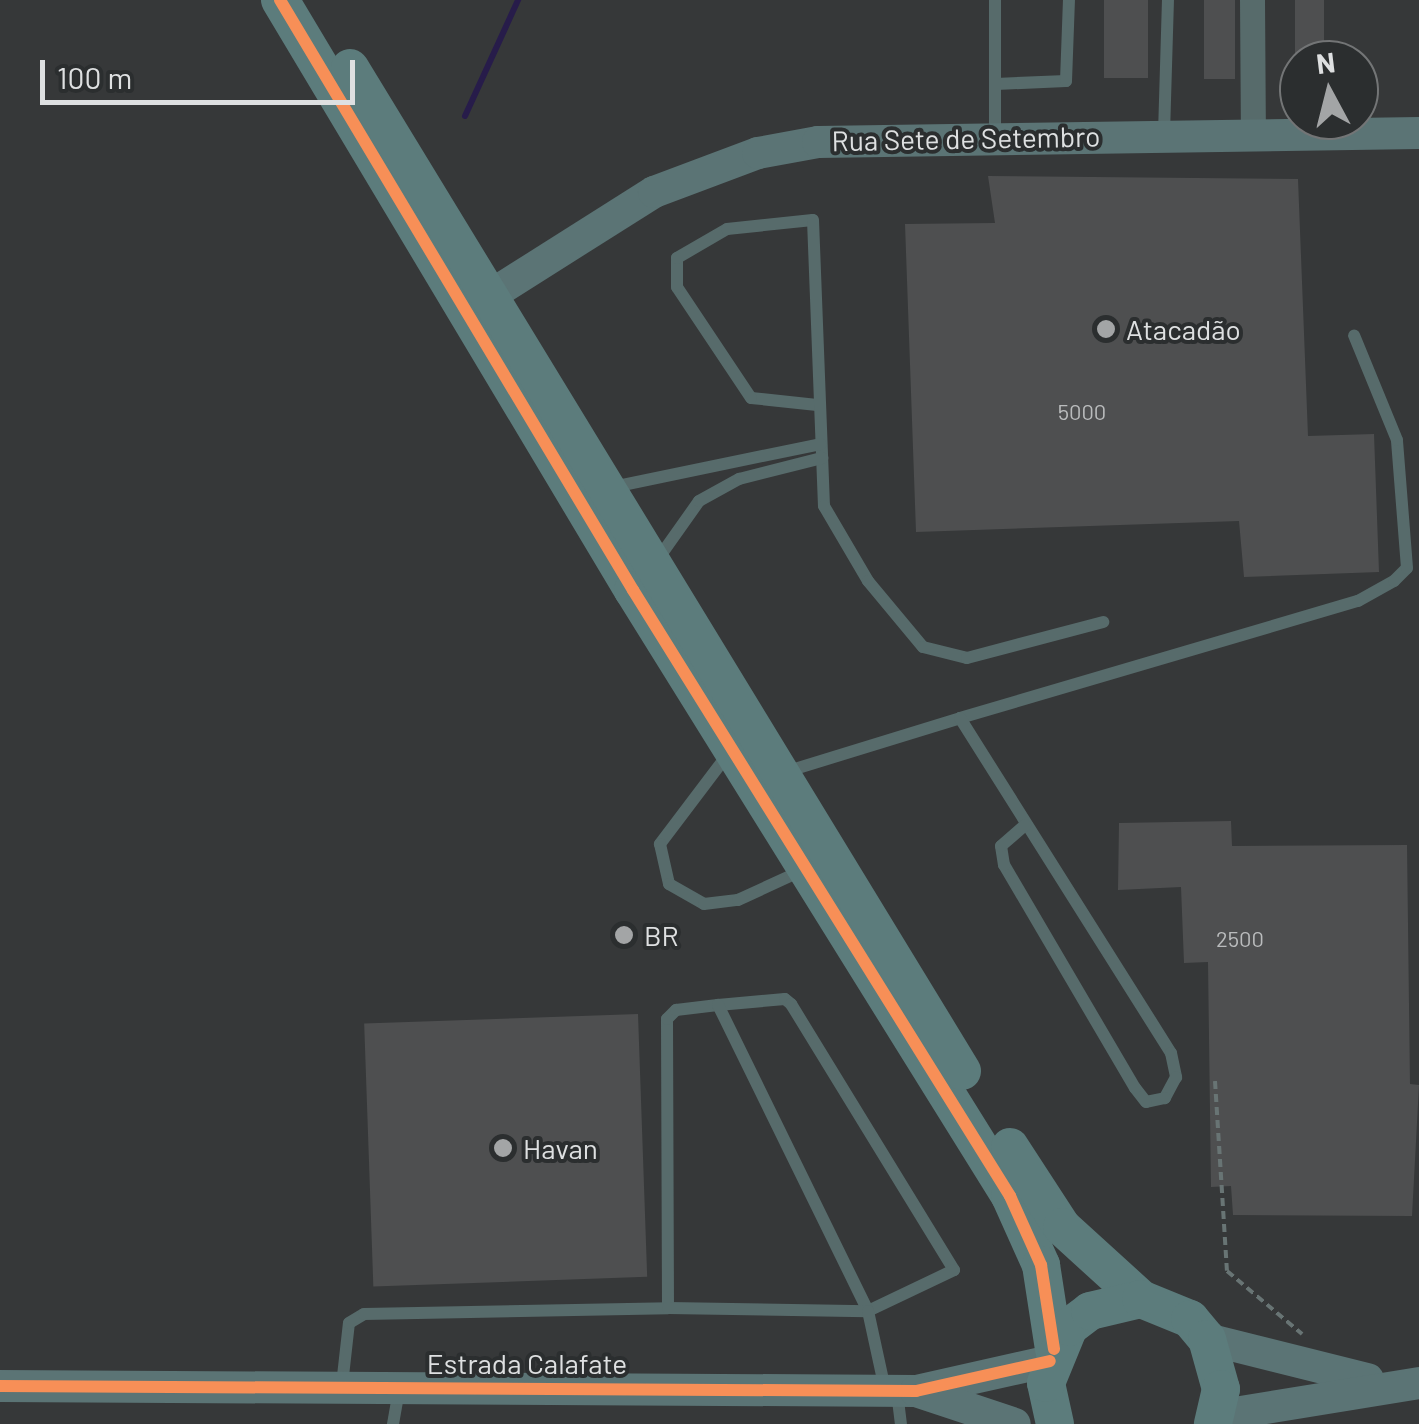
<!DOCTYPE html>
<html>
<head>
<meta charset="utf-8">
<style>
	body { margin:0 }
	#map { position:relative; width:1419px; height:1424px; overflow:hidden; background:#363839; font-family:Barlow,sans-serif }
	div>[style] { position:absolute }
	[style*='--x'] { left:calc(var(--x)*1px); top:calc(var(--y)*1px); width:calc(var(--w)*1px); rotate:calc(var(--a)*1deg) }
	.stream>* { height:6px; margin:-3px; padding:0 3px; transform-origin:3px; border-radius:3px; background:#271c4a }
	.building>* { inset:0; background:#4e4f50; transform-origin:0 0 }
	.path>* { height:4px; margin-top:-2px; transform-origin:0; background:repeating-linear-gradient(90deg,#687474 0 8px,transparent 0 13px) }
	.lane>* { height:12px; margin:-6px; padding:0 6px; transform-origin:6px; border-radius:6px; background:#576b6b }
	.street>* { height:25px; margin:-12.5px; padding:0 12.5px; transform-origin:12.5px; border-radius:12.5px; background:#576b6b }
	.secondary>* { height:32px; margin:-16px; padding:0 16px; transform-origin:16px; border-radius:16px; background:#5b7475 }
	.primary>* { height:38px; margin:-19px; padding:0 19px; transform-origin:19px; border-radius:19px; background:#5c7c7c }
	.cycleway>* { height:12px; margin:-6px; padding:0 6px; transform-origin:6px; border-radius:6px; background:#f78f57 }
	.dots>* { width:28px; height:28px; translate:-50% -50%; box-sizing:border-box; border:5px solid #2b2e2f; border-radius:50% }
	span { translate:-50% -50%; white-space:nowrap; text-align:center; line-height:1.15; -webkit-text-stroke:8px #2b2e2f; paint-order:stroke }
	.number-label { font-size:22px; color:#babcbd }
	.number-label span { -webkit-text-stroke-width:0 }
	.street-label { font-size:28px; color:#dee0e1 }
	.poi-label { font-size:28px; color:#dee0e1 }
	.left { translate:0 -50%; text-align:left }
	.north { position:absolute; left:1279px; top:40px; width:100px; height:100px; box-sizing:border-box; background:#2b2e2f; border:2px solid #737576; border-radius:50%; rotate:353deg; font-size:28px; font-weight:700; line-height:40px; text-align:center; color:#dee0e1 }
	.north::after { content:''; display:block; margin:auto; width:35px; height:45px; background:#a3a5a6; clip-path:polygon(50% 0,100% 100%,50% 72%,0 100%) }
	.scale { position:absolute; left:40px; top:60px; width:315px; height:45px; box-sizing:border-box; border:5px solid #dee0e1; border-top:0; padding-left:12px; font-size:30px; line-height:35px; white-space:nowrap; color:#dee0e1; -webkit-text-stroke:8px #2b2e2f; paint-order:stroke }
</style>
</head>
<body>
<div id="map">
	<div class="stream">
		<div style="--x:465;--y:116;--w:128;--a:-65.4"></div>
	</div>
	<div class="building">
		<div style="left:1104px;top:0;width:44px;height:78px"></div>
		<div style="left:1204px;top:0;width:31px;height:79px"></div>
		<div style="left:1295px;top:0;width:29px;height:60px"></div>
		<div style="clip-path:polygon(988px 176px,1298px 179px,1308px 436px,1374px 434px,1379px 572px,1244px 577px,1239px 521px,916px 532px,905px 224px,995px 223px)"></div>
		<div style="clip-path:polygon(1231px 821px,1232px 846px,1407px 845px,1410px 1084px,1419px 1085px,1412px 1216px,1233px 1215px,1231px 1186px,1211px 1187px,1208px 962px,1184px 963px,1181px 887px,1118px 890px,1119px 823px)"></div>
		<div style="left:638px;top:1014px;width:263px;height:274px;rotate:88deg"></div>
	</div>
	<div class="path">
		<div style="--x:1215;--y:1081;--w:190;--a:86.4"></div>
		<div style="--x:1227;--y:1271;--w:98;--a:40"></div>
	</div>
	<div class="lane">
		<div style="--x:996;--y:84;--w:70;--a:-2.5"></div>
		<div style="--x:1066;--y:81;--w:81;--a:-87.9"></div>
		<div style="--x:1164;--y:134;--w:134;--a:-88.3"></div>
		<div style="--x:995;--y:135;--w:135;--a:-90"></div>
		<div style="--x:817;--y:405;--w:66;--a:-173.9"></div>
		<div style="--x:751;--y:398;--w:133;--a:-123.7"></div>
		<div style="--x:677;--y:287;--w:29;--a:-90"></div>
		<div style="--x:677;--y:258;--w:58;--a:-30.1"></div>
		<div style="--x:727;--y:229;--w:86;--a:-6"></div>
		<div style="--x:813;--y:220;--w:286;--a:87.8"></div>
		<div style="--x:824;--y:506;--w:87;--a:59.6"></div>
		<div style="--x:868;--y:581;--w:86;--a:50.2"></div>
		<div style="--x:923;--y:647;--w:45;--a:14"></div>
		<div style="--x:967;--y:658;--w:141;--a:-14.8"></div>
		<div style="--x:613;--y:487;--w:212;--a:-11.7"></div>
		<div style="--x:658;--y:559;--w:71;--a:-54.7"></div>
		<div style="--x:699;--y:501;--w:46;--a:-28.8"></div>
		<div style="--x:739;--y:479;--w:86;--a:-14.2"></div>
		<div style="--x:960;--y:718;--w:415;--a:-16.4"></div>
		<div style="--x:1358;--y:601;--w:41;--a:-29.1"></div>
		<div style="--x:1394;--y:581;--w:18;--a:-45"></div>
		<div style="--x:1407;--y:568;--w:128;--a:-94.5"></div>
		<div style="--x:1397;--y:440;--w:113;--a:-112.3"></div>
		<div style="--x:728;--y:754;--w:113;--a:127.1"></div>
		<div style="--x:660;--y:844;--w:41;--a:77.3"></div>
		<div style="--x:669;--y:884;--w:40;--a:29.7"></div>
		<div style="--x:704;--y:904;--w:34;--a:-7"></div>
		<div style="--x:738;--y:900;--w:69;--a:-24.7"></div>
		<div style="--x:785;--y:772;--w:183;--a:-17.1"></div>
		<div style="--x:960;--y:718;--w:396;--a:57.8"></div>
		<div style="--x:1171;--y:1053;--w:25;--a:78"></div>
		<div style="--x:1176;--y:1077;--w:24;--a:118"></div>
		<div style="--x:1165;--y:1098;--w:19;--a:168"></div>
		<div style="--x:1146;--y:1102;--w:18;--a:-128"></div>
		<div style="--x:1135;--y:1088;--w:259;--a:-120.4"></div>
		<div style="--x:1004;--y:865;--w:19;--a:-99"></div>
		<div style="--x:1001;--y:846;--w:32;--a:-41"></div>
		<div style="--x:668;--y:1308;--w:289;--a:-90.2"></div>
		<div style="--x:667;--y:1019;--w:13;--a:-45"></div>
		<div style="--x:676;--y:1010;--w:42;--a:-6.8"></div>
		<div style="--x:718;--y:1005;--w:67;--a:-5.1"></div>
		<div style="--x:785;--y:999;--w:8;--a:40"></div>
		<div style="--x:791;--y:1004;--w:312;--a:58.5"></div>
		<div style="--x:954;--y:1270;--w:95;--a:154.5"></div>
		<div style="--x:868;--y:1311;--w:341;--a:-116.1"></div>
		<div style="--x:342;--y:1385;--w:62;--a:-83.6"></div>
		<div style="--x:349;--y:1323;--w:17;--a:-31"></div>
		<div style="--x:364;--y:1314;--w:304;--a:-1.1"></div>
		<div style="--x:668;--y:1308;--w:200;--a:0.9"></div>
		<div style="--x:868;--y:1311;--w:80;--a:77.7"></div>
		<div style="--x:897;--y:1392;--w:32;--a:83"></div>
		<div style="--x:393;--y:1424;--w:35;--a:-80"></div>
	</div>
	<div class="street">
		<div style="--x:1252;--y:0;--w:137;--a:89.6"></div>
	</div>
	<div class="secondary">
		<div style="--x:491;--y:295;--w:193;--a:-32.3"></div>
		<div style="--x:654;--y:192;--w:111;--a:-20.6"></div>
		<div style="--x:758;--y:153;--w:61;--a:-10.4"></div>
		<div style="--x:818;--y:142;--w:601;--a:-0.86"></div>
		<div style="--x:1207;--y:1339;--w:166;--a:14"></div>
		<div style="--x:0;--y:1386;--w:916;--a:0.31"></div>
		<div style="--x:916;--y:1391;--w:137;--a:-12.6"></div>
		<div style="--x:916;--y:1391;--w:104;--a:18.4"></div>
		<div style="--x:1216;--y:1416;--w:206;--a:-9.2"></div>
	</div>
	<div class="primary">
		<div style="--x:280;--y:0;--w:688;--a:59.11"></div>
		<div style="--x:633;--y:590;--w:714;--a:58.11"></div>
		<div style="--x:1010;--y:1196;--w:76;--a:65.8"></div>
		<div style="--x:1041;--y:1265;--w:85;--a:81.2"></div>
		<div style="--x:350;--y:68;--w:1175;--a:58.61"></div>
		<div style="--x:1010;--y:1147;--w:95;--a:57"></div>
		<div style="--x:1062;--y:1227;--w:107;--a:42.3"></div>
		<div style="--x:1055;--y:1424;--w:42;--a:-102.4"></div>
		<div style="--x:1046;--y:1383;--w:61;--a:-67.7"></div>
		<div style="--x:1069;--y:1327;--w:26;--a:-37"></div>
		<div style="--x:1090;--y:1311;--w:52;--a:-13.2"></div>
		<div style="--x:1141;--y:1299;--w:53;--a:22.2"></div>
		<div style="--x:1190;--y:1319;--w:26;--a:50"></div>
		<div style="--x:1207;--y:1339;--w:52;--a:74.4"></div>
		<div style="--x:1221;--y:1389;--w:36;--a:103"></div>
	</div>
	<div class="cycleway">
		<div style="--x:280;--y:0;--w:688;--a:59.11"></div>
		<div style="--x:633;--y:590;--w:714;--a:58.11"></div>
		<div style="--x:1010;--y:1196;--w:76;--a:65.8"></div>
		<div style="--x:1041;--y:1265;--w:85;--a:81.2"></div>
		<div style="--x:0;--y:1386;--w:916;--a:0.31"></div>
		<div style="--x:916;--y:1391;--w:137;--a:-12.6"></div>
	</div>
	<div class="dots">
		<div style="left:1106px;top:329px;background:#a3a5a6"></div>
		<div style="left:624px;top:935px;background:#a3a5a6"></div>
		<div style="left:503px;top:1148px;background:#a3a5a6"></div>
	</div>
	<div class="number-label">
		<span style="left:1082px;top:412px">5000</span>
		<span style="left:1240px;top:939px">2500</span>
	</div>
	<div class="street-label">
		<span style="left:966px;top:138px;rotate:-1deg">Rua Sete de Setembro</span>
		<span style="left:527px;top:1363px">Estrada Calafate</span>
	</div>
	<div class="poi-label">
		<span class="left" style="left:1126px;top:329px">Atacadão</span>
		<span class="left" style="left:644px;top:935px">BR</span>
		<span class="left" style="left:523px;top:1148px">Havan</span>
	</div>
	<div class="north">N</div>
	<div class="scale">100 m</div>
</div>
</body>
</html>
